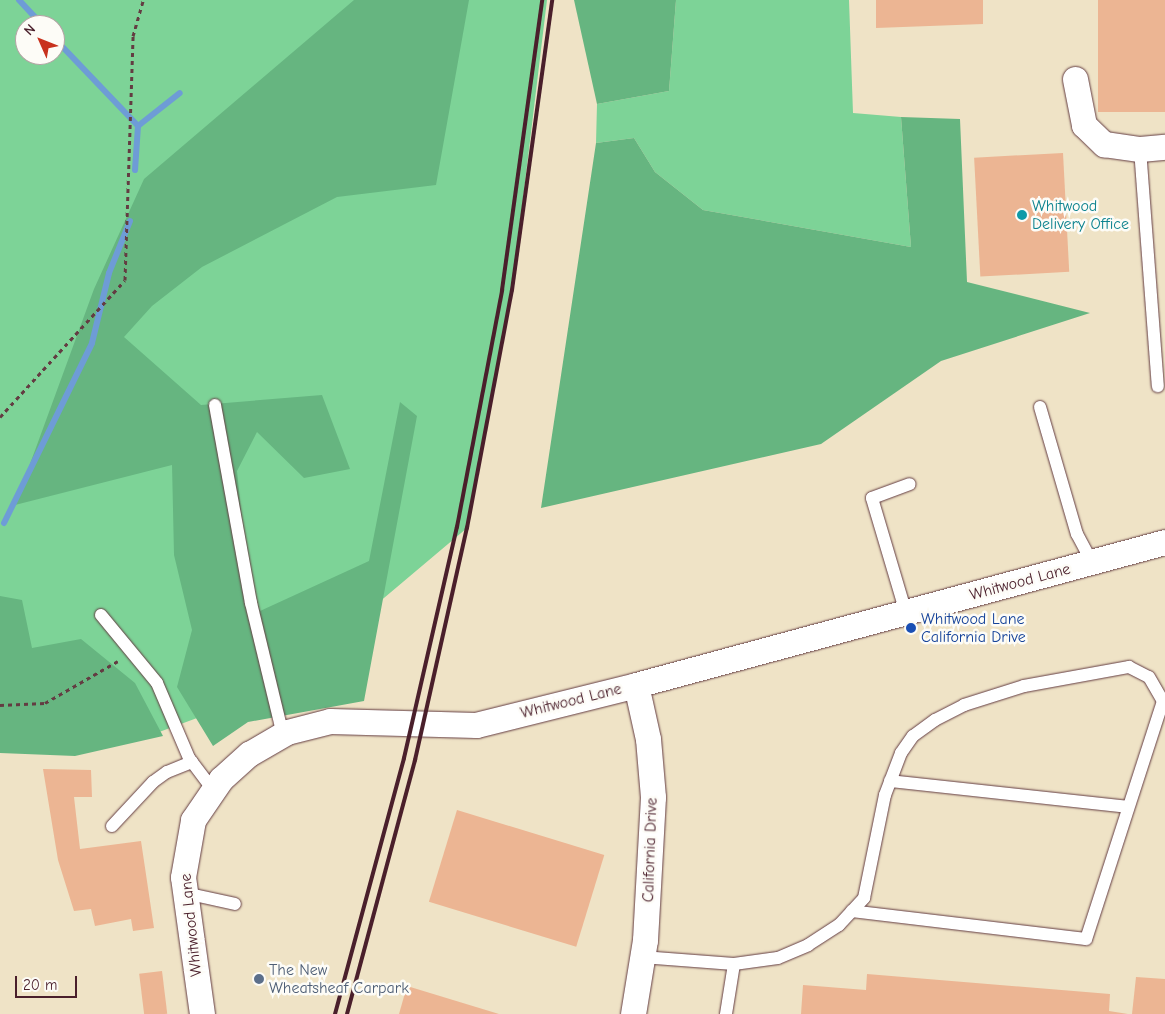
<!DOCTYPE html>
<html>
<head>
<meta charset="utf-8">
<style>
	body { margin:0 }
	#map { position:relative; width:1165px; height:1014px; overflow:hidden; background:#efe3c6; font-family:"Comic Neue",sans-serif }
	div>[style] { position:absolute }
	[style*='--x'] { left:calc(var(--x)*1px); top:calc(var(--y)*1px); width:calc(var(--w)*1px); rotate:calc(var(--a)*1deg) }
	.green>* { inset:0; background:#7dd397 }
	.forest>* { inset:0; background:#66b580 }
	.stream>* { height:6px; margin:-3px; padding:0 3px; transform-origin:3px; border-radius:3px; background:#6e9cd6 }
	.building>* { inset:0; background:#ecb593; transform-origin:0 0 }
	.path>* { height:3px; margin-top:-1.5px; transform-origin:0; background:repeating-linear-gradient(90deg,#633c42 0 4px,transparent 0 8px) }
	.roads { filter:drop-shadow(0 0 1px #633c42) drop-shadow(0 0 1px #633c42) }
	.lane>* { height:12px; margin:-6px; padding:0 6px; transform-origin:6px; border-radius:6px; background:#fff }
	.street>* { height:25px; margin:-12.5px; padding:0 12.5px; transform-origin:12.5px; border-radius:12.5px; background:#fff }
	.rail>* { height:4px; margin:-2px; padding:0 2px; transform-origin:2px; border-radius:2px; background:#4a1f2b }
	.dots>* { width:14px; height:14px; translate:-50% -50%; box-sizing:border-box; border:2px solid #fdfcf7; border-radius:50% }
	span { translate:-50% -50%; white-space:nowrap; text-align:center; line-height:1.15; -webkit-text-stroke:5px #fdfcf7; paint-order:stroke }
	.culture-label { font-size:16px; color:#0d838f }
	.left { translate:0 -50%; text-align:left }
	.street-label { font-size:16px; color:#4a1f2b }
	.transit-label { font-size:16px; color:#164399 }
	.service-label { font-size:16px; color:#4e5e75 }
	.north { position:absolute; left:15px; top:15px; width:50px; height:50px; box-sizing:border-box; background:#fdfcf7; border:1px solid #b5a4a5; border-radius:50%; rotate:314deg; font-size:14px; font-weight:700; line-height:20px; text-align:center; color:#4a1f2b }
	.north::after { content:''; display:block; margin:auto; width:18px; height:22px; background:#c8321e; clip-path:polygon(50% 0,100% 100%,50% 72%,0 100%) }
	.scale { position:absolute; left:15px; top:976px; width:62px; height:22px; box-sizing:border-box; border:2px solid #4a1f2b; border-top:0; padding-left:6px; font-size:15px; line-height:18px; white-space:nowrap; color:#4a1f2b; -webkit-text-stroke:4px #fdfcf7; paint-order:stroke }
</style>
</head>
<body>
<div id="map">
	<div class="green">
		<div style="clip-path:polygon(evenodd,0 0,547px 0,512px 290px,467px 528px,276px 689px,151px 735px,0 747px,0 0,25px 25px,55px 25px,55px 55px,25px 55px,25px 25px)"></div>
		<div style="clip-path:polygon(676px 0,849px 0,853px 113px,901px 117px,911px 247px,703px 210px,655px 172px,634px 138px,596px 143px,597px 104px,669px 91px)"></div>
	</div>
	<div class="forest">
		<div style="clip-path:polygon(354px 0,469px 0,436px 185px,337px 197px,202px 267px,152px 306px,124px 337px,201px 405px,322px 395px,350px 469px,304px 478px,257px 432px,237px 471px,248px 578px,260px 611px,369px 561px,400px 402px,417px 416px,364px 701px,248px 722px,213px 746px,177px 687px,192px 630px,174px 555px,172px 465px,15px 505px,94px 289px,144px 179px)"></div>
		<div style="clip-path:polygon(574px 0,676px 0,669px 91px,597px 104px)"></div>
		<div style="clip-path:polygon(901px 117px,960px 119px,967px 282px,1090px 313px,941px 361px,821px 444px,541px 508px,596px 143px,634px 138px,655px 172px,703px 210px,911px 247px)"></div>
		<div style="clip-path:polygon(0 596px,22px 600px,32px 648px,81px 639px,135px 683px,163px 736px,75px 756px,0 753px)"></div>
	</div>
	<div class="stream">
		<div style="--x:19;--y:0;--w:34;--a:47"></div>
		<div style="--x:55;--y:39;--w:120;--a:46.3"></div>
		<div style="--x:138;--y:126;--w:53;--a:-38.2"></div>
		<div style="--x:135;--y:170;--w:44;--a:-86.1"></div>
		<div style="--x:4;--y:523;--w:200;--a:-63.9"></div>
		<div style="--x:92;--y:343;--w:72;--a:-76.3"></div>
		<div style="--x:109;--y:273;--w:56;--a:-68"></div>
	</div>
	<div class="building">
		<div style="clip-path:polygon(876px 0,983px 0,983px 24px,876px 28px)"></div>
		<div style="left:1098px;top:0;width:67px;height:112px"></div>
		<div style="left:1063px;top:153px;width:119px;height:89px;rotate:87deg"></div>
		<div style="clip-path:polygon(43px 769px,91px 770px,92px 797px,74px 797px,80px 849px,141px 841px,154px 928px,133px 931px,131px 919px,95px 926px,91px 909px,74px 911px,58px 860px)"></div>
		<div style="left:457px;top:810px;width:154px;height:96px;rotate:17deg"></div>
		<div style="left:162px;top:971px;width:43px;height:23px;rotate:83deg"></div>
		<div style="clip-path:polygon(867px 974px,1110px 994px,1109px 1011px,1128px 1014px,801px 1014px,803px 985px,866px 990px)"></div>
		<div style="clip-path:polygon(1136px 977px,1165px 979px,1165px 1014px,1132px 1014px)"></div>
		<div style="clip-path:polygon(407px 986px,499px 1014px,399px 1014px)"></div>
	</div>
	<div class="path">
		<div style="--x:0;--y:417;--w:185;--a:-47.6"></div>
		<div style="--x:125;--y:280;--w:244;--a:-88.1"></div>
		<div style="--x:133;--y:36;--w:37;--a:-74"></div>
		<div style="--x:0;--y:705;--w:45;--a:-2.5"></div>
		<div style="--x:45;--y:703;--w:84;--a:-29.9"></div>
	</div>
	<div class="roads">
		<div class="lane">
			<div style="--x:1140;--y:149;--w:238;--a:85.7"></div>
			<div style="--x:215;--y:405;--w:201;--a:79.7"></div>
			<div style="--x:251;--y:603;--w:136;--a:76.4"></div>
			<div style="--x:1040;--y:407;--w:132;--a:73.8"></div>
			<div style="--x:1077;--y:534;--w:32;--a:62"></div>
			<div style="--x:906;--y:613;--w:120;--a:-106.5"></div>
			<div style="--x:872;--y:498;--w:40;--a:-20.2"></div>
			<div style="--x:101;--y:615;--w:88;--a:50.5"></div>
			<div style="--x:157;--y:683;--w:82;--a:66.9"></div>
			<div style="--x:189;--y:758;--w:40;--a:53"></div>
			<div style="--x:890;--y:781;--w:239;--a:6.2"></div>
			<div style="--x:112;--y:826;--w:60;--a:-47"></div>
			<div style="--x:153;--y:782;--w:17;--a:-36"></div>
			<div style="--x:167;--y:772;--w:27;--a:-22"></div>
			<div style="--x:185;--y:893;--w:51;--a:12.4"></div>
			<div style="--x:642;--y:957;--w:92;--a:4.4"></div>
			<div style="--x:734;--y:964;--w:51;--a:99.1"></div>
			<div style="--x:734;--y:964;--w:44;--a:-7.8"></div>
			<div style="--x:778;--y:958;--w:33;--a:-23"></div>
			<div style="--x:808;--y:945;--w:37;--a:-33"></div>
			<div style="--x:839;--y:925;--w:37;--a:-47"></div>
			<div style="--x:864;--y:898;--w:105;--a:-78.5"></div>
			<div style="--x:885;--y:795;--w:45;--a:-69.1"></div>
			<div style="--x:901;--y:753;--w:21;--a:-55"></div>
			<div style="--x:913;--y:736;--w:27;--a:-36"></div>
			<div style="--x:935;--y:720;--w:33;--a:-27"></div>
			<div style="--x:964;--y:705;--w:63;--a:-17.6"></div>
			<div style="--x:1024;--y:686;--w:107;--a:-10.3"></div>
			<div style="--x:1129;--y:667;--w:22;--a:27"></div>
			<div style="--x:1149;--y:677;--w:28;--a:60"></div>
			<div style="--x:1163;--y:701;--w:250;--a:107.9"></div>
			<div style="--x:1086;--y:939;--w:236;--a:-173.2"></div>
		</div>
		<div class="street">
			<div style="--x:1075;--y:79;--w:47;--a:78.9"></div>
			<div style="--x:1084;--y:125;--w:28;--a:44"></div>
			<div style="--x:1104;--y:144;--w:36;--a:8"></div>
			<div style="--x:1140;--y:149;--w:25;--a:-5"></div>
			<div style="--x:202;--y:1014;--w:138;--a:-97.9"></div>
			<div style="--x:183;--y:877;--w:58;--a:-80"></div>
			<div style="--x:193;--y:820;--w:50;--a:-55.7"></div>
			<div style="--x:221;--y:779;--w:38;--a:-42"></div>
			<div style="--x:249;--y:754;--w:44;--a:-30.1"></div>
			<div style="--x:287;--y:732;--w:44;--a:-14.3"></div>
			<div style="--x:330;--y:721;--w:146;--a:1.6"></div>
			<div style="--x:476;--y:725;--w:165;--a:-14"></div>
			<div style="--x:636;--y:685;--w:548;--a:-15.13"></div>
			<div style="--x:633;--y:1014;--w:75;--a:-80.8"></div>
			<div style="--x:645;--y:940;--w:143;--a:-86.8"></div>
			<div style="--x:653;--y:797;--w:58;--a:-94.9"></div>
			<div style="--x:648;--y:739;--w:55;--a:-102.5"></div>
		</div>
	</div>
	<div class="rail">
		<div style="--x:335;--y:1014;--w:265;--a:-74.9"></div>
		<div style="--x:404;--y:758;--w:237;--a:-77.1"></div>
		<div style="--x:457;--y:527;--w:241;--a:-79.2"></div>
		<div style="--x:502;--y:290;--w:293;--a:-82.1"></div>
		<div style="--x:347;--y:1014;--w:263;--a:-75"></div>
		<div style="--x:415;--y:760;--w:238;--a:-77.4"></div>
		<div style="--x:467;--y:528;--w:242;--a:-79.3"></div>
		<div style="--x:512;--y:290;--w:293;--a:-82.1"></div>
	</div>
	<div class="dots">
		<div style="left:1022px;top:215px;background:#0f9aa8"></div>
		<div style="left:911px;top:628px;background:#1a4fb4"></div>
		<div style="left:259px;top:979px;background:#5c6f8a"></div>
	</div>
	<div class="culture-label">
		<span class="left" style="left:1032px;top:215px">Whitwood<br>Delivery Office</span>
	</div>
	<div class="street-label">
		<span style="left:1020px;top:582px;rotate:-15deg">Whitwood Lane</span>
		<span style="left:571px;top:701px;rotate:-14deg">Whitwood Lane</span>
		<span style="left:650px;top:850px;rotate:-88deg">California Drive</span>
		<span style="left:191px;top:925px;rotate:-96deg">Whitwood Lane</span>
	</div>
	<div class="transit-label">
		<span class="left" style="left:921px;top:628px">Whitwood Lane<br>California Drive</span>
	</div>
	<div class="service-label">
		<span class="left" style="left:269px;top:979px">The New<br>Wheatsheaf Carpark</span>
	</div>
	<div class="north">N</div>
	<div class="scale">20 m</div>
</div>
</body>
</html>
